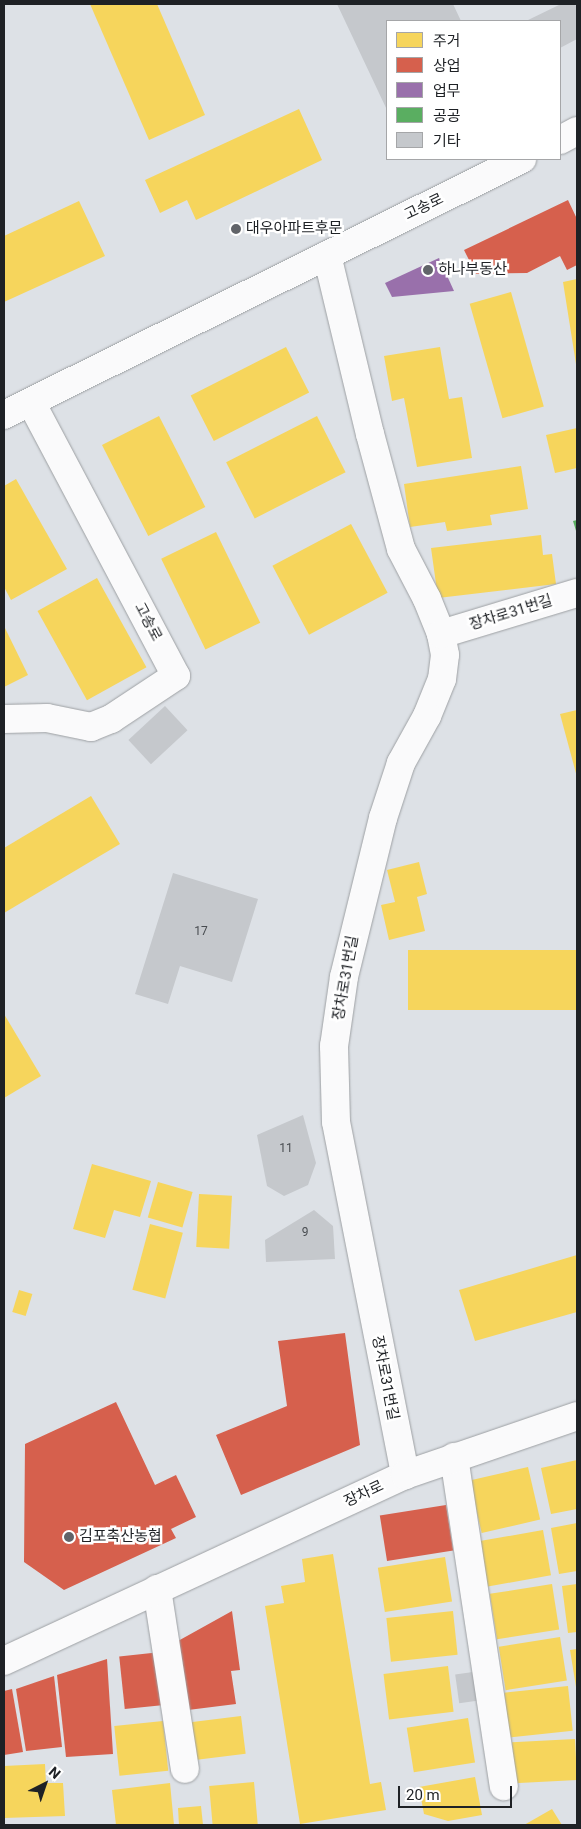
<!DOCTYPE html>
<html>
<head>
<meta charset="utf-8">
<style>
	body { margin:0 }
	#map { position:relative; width:581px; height:1829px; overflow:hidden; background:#dde1e6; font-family:Roboto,"Noto Sans KR",sans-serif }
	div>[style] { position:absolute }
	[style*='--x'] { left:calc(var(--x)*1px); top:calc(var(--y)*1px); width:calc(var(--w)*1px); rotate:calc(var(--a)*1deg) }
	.homes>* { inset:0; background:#f6d55c; transform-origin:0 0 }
	.shops>* { inset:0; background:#d6604d; transform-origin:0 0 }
	.offices>* { inset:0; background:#9970ab }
	.public>* { inset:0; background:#5aae61 }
	.building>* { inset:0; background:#c5c8cc; transform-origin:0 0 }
	.roads { filter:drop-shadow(0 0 1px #9da0a3) drop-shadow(0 0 1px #9da0a3) }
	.minor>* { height:28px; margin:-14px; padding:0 14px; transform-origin:14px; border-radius:14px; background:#fafafb }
	.dots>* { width:14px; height:14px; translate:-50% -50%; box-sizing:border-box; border:2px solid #fff; border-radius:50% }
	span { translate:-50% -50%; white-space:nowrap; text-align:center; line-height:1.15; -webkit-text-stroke:5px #fff; paint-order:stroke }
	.number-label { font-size:12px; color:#484c50 }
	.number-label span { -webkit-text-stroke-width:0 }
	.street-label { font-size:15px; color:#1e2125 }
	.poi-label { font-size:15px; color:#1e2125 }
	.left { translate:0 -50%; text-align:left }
	.frame { position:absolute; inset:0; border:5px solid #1e2125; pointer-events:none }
	.legend { position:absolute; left:386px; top:20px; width:175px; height:140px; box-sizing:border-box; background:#fff; border:1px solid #a5a6a8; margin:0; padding:6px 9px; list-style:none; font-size:15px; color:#1e2125 }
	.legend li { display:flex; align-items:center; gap:10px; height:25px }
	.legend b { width:25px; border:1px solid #a5a6a8 }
	.north { position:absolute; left:20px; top:1759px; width:50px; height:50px; -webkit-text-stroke:4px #fff; paint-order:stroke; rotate:41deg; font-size:14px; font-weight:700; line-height:20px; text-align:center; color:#1e2125 }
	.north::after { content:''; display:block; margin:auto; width:18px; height:22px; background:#1e2125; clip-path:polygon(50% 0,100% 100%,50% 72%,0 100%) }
	.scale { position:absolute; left:398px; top:1786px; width:114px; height:22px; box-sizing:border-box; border:2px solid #1e2125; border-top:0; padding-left:6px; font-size:15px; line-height:18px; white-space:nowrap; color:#1e2125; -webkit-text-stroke:4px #fff; paint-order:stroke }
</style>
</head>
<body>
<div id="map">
	<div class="homes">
		<div style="clip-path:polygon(90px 4px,157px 4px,205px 115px,149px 140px)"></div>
		<div style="clip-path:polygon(299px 109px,322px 160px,196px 220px,187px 200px,160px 213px,145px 180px)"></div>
		<div style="clip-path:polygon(79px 201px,105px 256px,4px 302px,4px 236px)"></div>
		<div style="clip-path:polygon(577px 279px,577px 364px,576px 364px,563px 282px)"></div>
		<div style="left:511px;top:292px;width:119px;height:43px;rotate:74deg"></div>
		<div style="left:286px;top:347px;width:51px;height:107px;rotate:63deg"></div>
		<div style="clip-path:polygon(440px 347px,449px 399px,462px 397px,472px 458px,417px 467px,404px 398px,392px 401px,384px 356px)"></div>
		<div style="left:159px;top:416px;width:102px;height:64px;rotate:63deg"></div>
		<div style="left:317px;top:416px;width:63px;height:102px;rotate:63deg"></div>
		<div style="clip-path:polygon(577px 428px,577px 468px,555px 473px,546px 435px)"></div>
		<div style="clip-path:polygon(521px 466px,528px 509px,490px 515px,492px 525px,447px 531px,445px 522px,410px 527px,404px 484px)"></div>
		<div style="clip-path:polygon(16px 479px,67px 569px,11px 600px,4px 587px,4px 486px)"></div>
		<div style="left:351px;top:524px;width:78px;height:89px;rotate:62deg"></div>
		<div style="left:216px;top:532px;width:101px;height:61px;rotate:64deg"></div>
		<div style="clip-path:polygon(541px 535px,543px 555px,552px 554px,556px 584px,438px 598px,431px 548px)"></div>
		<div style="left:97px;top:578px;width:102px;height:68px;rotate:61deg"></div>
		<div style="clip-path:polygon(4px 626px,28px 675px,4px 687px)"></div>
		<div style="clip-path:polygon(577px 710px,577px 777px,560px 714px)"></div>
		<div style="clip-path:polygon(91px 796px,120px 844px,4px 913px,4px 848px)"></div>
		<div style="clip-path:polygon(419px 862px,427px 894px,417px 897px,425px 931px,389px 940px,381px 905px,395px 902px,387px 870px)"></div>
		<div style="left:577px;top:950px;width:60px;height:169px;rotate:90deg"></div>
		<div style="clip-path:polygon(4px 1014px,41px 1076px,4px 1098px)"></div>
		<div style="clip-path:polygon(92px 1164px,151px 1181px,140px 1217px,114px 1210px,105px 1238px,73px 1229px)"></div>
		<div style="left:158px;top:1182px;width:36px;height:37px;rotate:16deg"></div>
		<div style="left:199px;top:1194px;width:33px;height:53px;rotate:3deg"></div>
		<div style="left:150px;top:1224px;width:34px;height:68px;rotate:15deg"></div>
		<div style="clip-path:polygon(577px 1255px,577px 1312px,475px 1341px,459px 1290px)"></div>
		<div style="left:19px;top:1290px;width:14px;height:23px;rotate:17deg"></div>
		<div style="clip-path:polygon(577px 1460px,577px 1509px,551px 1514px,541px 1468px)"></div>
		<div style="left:528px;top:1467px;width:54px;height:60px;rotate:77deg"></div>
		<div style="clip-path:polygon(577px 1523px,577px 1571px,559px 1574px,551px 1528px)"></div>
		<div style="left:543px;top:1530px;width:46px;height:64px;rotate:80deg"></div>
		<div style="clip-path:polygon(333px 1554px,370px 1784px,381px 1782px,386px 1810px,300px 1824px,265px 1606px,284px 1603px,281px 1586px,305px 1582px,302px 1559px)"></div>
		<div style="left:445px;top:1557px;width:45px;height:68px;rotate:81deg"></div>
		<div style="left:552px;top:1584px;width:46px;height:63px;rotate:81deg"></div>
		<div style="clip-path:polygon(577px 1584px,577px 1632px,568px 1633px,562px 1586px)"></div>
		<div style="left:453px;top:1611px;width:44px;height:67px;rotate:84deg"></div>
		<div style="left:560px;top:1637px;width:44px;height:62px;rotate:81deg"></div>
		<div style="clip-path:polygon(577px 1649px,577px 1687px,576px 1687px,570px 1650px)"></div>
		<div style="left:448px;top:1666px;width:46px;height:65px;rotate:83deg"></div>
		<div style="left:568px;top:1686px;width:45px;height:64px;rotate:84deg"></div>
		<div style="left:241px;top:1716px;width:38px;height:51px;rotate:83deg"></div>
		<div style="left:468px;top:1718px;width:45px;height:62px;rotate:81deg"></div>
		<div style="left:163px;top:1721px;width:50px;height:49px;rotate:84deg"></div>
		<div style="left:575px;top:1739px;width:41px;height:63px;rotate:87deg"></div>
		<div style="clip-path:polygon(45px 1764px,46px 1783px,63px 1783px,65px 1816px,4px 1818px,4px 1766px)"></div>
		<div style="clip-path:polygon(475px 1777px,482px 1815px,448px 1821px,424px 1814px,419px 1787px)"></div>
		<div style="left:254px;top:1782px;width:43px;height:45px;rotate:85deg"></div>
		<div style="clip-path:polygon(170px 1783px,174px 1825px,116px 1825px,112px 1790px)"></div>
		<div style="clip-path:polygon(201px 1806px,203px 1825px,179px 1825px,178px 1808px)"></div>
		<div style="clip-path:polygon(552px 1809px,562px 1825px,524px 1825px)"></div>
	</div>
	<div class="shops">
		<div style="clip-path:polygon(568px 200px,577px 219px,577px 265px,567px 270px,560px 256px,527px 273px,476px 274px,464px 250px)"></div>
		<div style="clip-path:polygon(345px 1333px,360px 1445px,241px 1495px,216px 1435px,287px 1406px,278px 1341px)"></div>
		<div style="clip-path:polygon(116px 1402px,155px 1485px,176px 1475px,196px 1517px,171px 1529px,176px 1538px,64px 1590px,24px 1562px,25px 1444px)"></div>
		<div style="left:446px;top:1505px;width:46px;height:67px;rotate:81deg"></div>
		<div style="clip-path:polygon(232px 1611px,240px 1670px,231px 1671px,236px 1704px,188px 1710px,178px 1641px)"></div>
		<div style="left:161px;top:1652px;width:53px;height:42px;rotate:84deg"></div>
		<div style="clip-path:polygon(107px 1659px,113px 1754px,66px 1757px,57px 1675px)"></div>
		<div style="clip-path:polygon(54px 1676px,62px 1747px,26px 1751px,16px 1689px)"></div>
		<div style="clip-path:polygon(12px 1689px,23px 1752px,4px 1755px,4px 1691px)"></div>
	</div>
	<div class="offices">
		<div style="clip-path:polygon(439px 258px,454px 291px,392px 297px,385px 283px)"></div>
	</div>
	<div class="public">
		<div style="clip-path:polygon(577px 520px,577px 534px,573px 521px)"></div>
	</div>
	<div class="building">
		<div style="clip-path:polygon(337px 4px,453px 4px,461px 21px,387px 21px,387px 110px)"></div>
		<div style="clip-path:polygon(561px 4px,575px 4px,577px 8px,577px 39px,560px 48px,560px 21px,526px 21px)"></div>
		<div style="left:165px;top:706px;width:33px;height:50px;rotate:47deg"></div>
		<div style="clip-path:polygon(173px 873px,258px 899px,232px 982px,180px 966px,168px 1004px,135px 994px)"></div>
		<div style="clip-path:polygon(303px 1115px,316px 1163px,308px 1185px,284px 1196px,267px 1186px,257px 1135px)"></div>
		<div style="clip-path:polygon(314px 1210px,333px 1226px,335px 1259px,266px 1262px,265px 1240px)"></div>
		<div style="left:473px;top:1672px;width:29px;height:18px;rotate:82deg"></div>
	</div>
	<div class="roads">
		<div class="minor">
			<div style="--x:560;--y:140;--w:19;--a:-28"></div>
			<div style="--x:327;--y:255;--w:184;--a:76.5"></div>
			<div style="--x:370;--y:434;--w:119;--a:74.9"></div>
			<div style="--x:401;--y:549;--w:56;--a:62.5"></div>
			<div style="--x:427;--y:599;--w:38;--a:68"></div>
			<div style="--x:441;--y:634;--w:21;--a:79"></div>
			<div style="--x:445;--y:655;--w:24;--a:97"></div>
			<div style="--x:442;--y:679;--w:40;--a:112"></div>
			<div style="--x:427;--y:716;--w:54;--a:119"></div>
			<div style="--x:401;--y:763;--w:58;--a:108.1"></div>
			<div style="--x:383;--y:818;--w:164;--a:103.8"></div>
			<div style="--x:344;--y:977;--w:70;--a:98.2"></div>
			<div style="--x:334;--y:1046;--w:76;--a:88.5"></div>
			<div style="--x:336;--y:1122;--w:360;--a:78.9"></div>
			<div style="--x:4;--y:415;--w:578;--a:-26.3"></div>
			<div style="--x:441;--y:634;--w:142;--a:-16.8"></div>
			<div style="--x:4;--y:719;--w:43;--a:-1.3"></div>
			<div style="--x:47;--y:718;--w:45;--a:11.6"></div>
			<div style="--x:91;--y:727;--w:22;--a:-22"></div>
			<div style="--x:111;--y:719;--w:78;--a:-33.5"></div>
			<div style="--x:176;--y:676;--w:310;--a:-117.9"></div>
			<div style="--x:454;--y:1457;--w:333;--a:81.4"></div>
			<div style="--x:157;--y:1589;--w:182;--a:81.2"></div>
			<div style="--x:4;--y:1661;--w:442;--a:-24.9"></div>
			<div style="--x:405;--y:1475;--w:182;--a:-18.9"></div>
		</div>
	</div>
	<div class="dots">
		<div style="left:236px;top:229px;background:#616469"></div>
		<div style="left:428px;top:270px;background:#616469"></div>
		<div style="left:69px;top:1537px;background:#616469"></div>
	</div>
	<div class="number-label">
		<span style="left:201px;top:932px">17</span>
		<span style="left:286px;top:1149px">11</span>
		<span style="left:305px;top:1233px">9</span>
	</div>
	<div class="street-label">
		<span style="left:424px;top:207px;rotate:-26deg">고송로</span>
		<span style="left:511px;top:613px;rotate:-17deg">장차로31번길</span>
		<span style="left:148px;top:622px;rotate:62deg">고송로</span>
		<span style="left:346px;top:978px;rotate:-80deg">장차로31번길</span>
		<span style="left:385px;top:1378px;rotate:79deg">장차로31번길</span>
		<span style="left:364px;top:1494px;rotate:-25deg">장차로</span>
	</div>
	<div class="poi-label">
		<span class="left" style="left:246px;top:229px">대우아파트후문</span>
		<span class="left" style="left:438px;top:270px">하나부동산</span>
		<span class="left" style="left:79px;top:1537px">김포축산농협</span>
	</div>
	<div class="frame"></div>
	<ul class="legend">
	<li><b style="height:14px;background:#f6d55c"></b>주거</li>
	<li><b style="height:14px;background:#d6604d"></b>상업</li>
	<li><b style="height:14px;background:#9970ab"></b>업무</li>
	<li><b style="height:14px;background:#5aae61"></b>공공</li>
	<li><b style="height:14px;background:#c5c8cc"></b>기타</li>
	</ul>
	<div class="north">N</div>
	<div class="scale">20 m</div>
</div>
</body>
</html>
